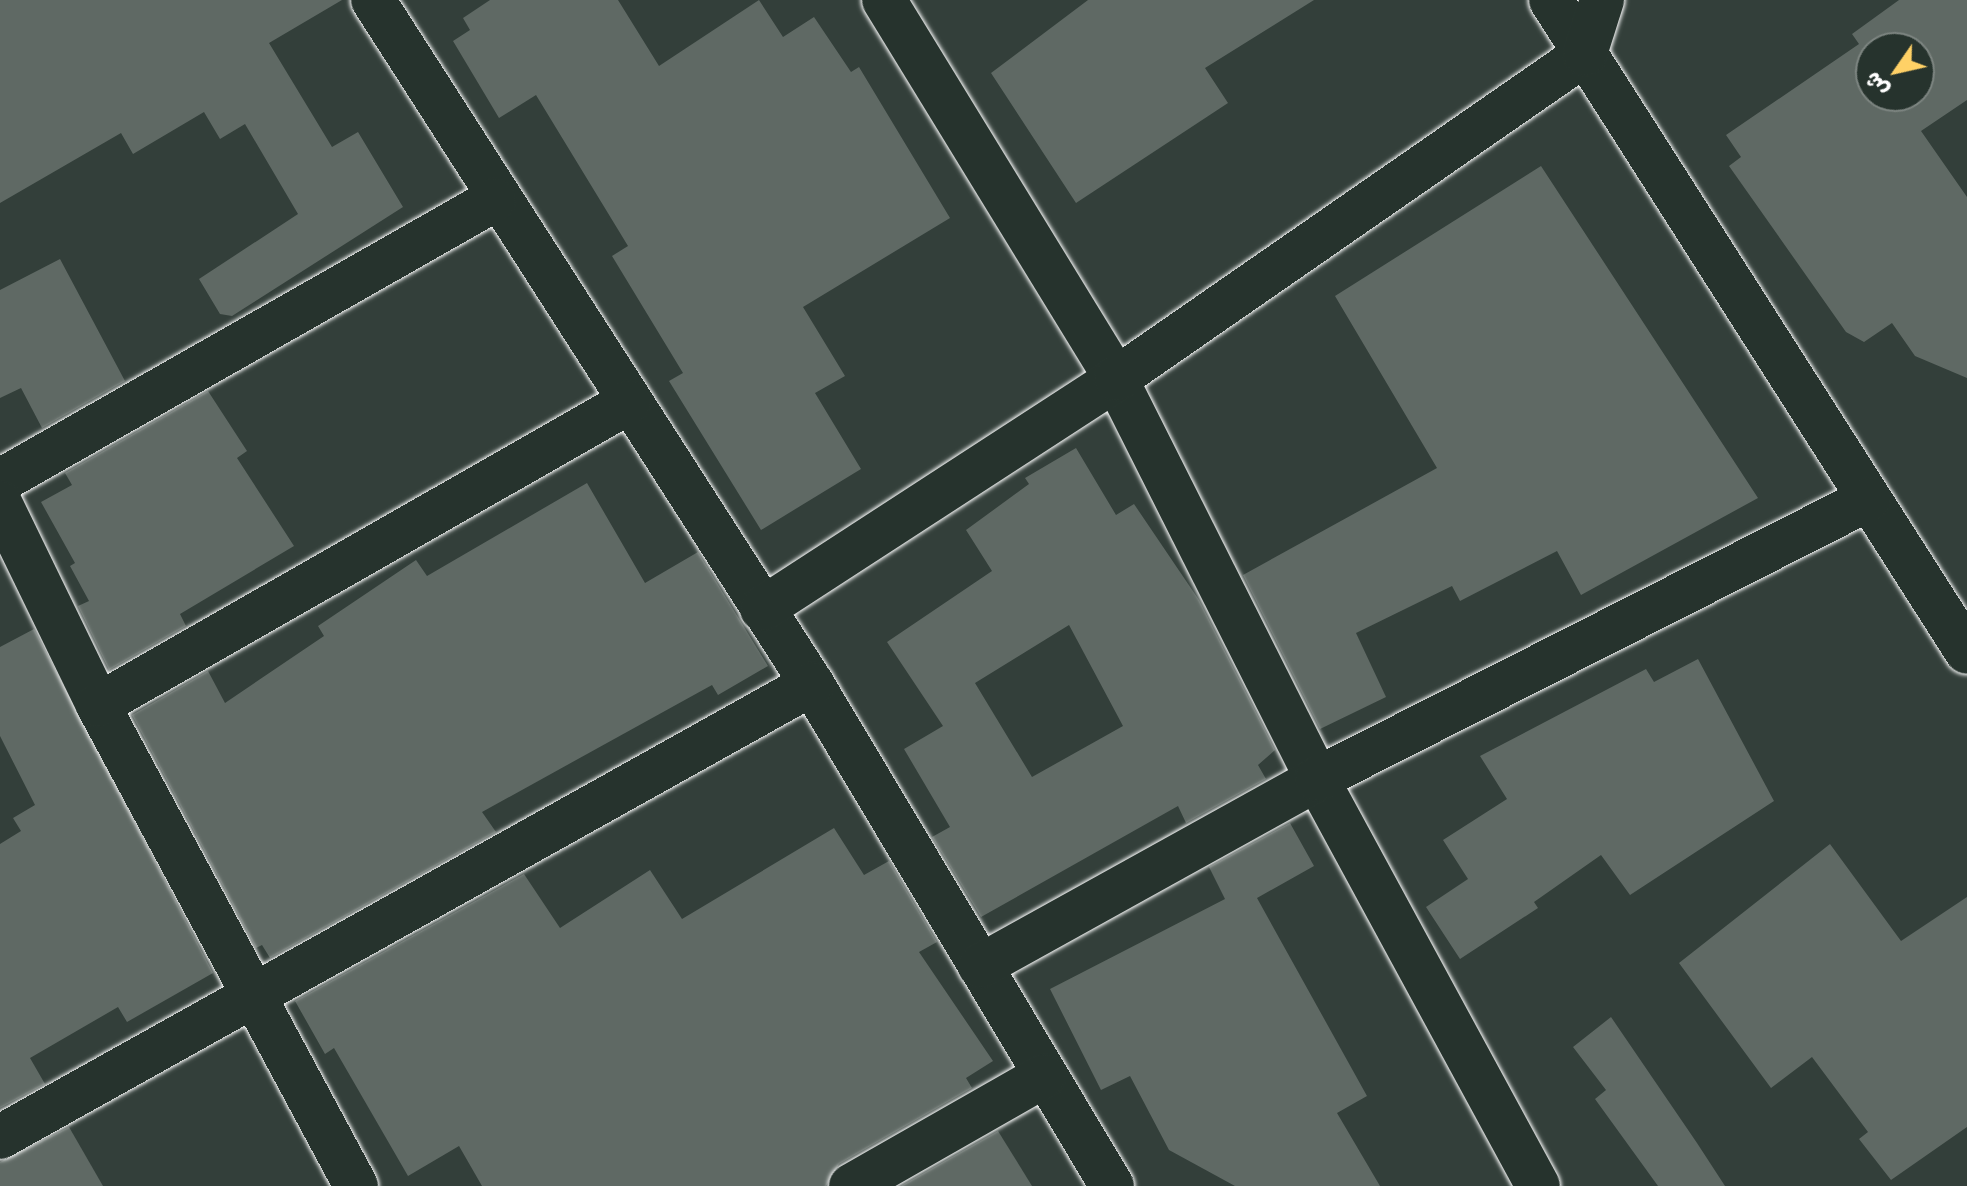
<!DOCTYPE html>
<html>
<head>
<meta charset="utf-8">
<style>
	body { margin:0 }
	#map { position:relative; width:1967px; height:1186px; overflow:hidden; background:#333f3a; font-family:Caveat,"Playpen Sans Arabic",sans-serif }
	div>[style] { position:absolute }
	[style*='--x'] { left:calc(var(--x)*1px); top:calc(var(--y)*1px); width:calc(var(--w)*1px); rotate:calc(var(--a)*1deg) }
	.building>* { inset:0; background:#5f6964 }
	.roads { filter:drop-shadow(0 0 2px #fff) drop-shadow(0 0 2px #fff) }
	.minor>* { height:44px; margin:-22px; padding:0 22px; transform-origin:22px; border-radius:22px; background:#26332d }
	span { translate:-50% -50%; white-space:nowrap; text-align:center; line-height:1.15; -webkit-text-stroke:8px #26332d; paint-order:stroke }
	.north { position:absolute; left:1855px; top:32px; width:80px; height:80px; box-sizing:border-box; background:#26332d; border:2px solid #7d8581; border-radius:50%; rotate:236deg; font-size:22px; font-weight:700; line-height:32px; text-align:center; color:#fff }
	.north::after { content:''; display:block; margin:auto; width:28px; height:36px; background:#ffd166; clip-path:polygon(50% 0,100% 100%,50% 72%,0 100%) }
</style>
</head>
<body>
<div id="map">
	<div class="building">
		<div style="clip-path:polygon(0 0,342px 0,269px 43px,332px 147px,358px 132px,403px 207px,232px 316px,220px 314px,199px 279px,298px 214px,245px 124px,220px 139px,204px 112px,133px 154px,121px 133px,0 203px)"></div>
		<div style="clip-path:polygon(490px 0,618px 0,659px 66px,759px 0,783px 37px,814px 17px,851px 72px,859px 67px,950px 218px,803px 307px,845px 376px,815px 393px,861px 469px,761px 530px,669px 381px,683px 373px,612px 256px,628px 246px,536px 95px,499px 118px,453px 41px,470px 30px,463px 18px)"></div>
		<div style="clip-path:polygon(1088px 0,1314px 0,1205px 68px,1228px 103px,1076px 203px,991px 73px)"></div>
		<div style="clip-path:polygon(evenodd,1899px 0,1967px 0,1967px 100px,1921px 131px,1967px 197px,1967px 378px,1915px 356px,1892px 323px,1864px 342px,1846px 332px,1729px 166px,1741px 157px,1726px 135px,1859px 44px,1852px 34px,1899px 0,1871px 48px,1919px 48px,1919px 96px,1871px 96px,1871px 48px)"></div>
		<div style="clip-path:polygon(1541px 166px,1758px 498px,1581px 595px,1557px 551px,1460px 601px,1452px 586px,1356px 633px,1386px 697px,1320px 729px,1243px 575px,1437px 468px,1335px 296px)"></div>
		<div style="clip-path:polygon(60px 259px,125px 381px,42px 428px,21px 388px,0 398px,0 290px)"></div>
		<div style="clip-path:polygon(208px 391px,247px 451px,237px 458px,294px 546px,180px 614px,186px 626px,109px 670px,78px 606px,89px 601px,70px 566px,75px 563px,41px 502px,72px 485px,65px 473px)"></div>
		<div style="clip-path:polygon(evenodd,1076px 448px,1116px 515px,1134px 504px,1199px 600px,1275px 750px,1258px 765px,1266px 779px,1186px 823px,1178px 806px,981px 917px,932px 837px,950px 827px,904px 749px,943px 726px,887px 642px,992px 571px,966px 530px,1029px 484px,1025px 478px,1076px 448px,1069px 625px,1123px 726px,1032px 777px,975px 683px,1069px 625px)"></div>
		<div style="clip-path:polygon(587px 483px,645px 583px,698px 552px,768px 666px,718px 695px,712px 685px,482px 812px,496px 832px,270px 958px,262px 945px,256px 948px,132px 715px,208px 671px,225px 703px,324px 636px,318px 626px,416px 560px,427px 576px)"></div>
		<div style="clip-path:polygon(34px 629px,213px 973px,127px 1022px,118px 1007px,30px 1058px,45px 1084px,0 1108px,0 844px,21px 831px,13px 818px,35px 805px,0 736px,0 647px)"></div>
		<div style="clip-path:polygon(1698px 659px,1774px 801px,1630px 895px,1601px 855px,1534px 902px,1538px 908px,1460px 959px,1426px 907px,1468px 879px,1443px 840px,1507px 799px,1480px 756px,1646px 669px,1654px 682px)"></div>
		<div style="clip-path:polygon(1290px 823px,1314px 866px,1257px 898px,1367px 1096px,1337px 1113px,1380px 1186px,1235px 1186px,1169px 1150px,1130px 1076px,1101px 1090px,1050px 989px,1225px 899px,1209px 867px)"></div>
		<div style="clip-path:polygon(834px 828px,864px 875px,889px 861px,937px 942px,919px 952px,993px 1061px,966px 1078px,972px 1088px,839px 1164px,826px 1186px,482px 1186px,459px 1146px,408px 1176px,334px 1048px,325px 1054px,295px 1001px,524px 874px,560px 928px,650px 870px,682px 919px)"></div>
		<div style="clip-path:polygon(1830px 844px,1901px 941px,1967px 897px,1967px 1127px,1891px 1180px,1859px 1139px,1868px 1132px,1812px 1057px,1771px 1088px,1679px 963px)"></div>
		<div style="clip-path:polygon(1611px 1017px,1697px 1143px,1725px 1186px,1658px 1186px,1595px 1099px,1606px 1090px,1573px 1047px)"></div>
		<div style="clip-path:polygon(69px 1127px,103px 1186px,0 1186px,0 1162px)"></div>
		<div style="clip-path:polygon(998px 1131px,1032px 1186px,901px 1186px)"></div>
	</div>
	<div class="roads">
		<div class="minor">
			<div style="--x:373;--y:0;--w:813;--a:57.31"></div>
			<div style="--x:812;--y:684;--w:585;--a:59.14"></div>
			<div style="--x:884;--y:0;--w:444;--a:58.5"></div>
			<div style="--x:1116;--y:379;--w:448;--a:63.3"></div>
			<div style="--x:1317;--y:779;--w:463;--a:61.5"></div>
			<div style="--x:1551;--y:0;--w:773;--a:57.46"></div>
			<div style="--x:0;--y:481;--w:568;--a:-29.63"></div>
			<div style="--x:0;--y:503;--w:225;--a:64.1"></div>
			<div style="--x:98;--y:705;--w:546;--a:61.79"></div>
			<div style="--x:762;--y:609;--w:422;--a:-33"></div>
			<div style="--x:1116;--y:379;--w:571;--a:-34.72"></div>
			<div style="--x:1585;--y:54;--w:57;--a:-72.5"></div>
			<div style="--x:98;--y:705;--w:611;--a:-29.71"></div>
			<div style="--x:980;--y:966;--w:385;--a:-29"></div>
			<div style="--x:1317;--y:779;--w:619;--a:-26.9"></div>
			<div style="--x:0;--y:1137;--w:930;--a:-29.16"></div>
			<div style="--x:851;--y:1186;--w:222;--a:-29.7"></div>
		</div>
	</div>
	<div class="north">ش</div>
</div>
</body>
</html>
